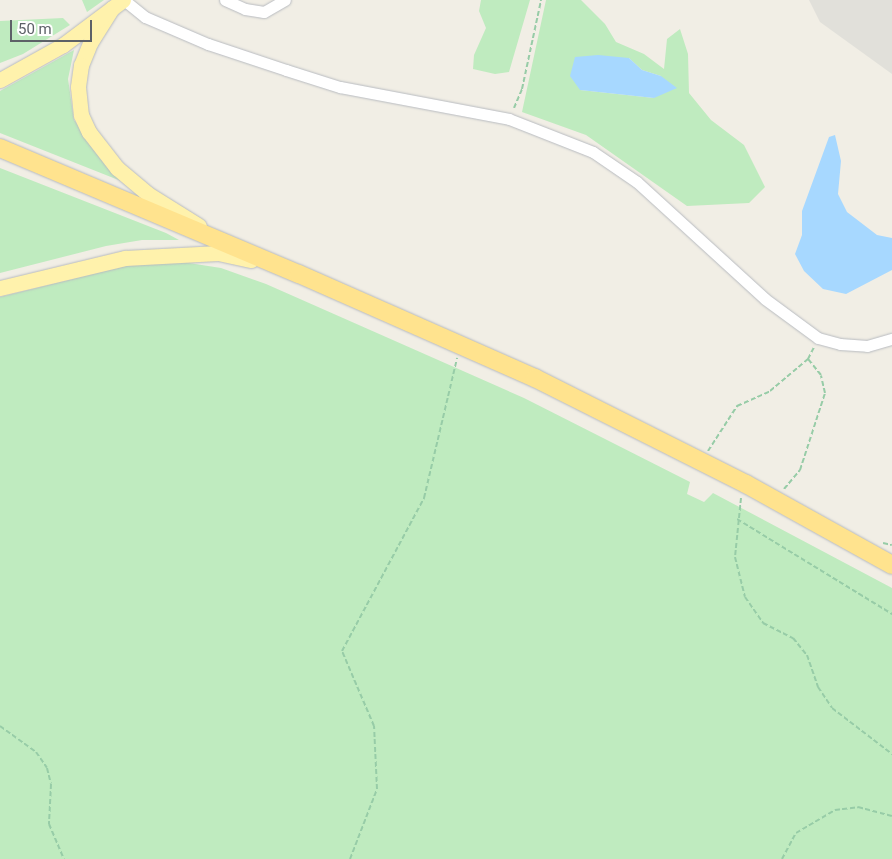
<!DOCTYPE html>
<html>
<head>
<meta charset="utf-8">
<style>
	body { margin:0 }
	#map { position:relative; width:892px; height:859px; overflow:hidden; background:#f1eee5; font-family:Roboto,sans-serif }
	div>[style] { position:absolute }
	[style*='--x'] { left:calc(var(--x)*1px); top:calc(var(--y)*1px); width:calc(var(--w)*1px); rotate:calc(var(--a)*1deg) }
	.industrial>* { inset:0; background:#e1e0da }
	.green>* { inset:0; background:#bfebbf }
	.water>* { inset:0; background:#a7d8ff }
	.path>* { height:2px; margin-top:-1px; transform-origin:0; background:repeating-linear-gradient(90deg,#97cca7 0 5px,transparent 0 7.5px) }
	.roads { filter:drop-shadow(0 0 1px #b8bbc0) drop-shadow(0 0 1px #b8bbc0) }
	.minor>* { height:11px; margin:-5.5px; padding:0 5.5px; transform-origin:5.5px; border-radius:5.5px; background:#fff }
	.major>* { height:15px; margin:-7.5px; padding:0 7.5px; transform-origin:7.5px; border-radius:7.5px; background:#fff2ac }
	.highway>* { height:18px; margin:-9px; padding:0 9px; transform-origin:9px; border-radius:9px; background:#ffe38e }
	span { translate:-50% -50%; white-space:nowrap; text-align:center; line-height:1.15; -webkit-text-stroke:4px #fff; paint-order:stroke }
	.scale { position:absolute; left:10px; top:20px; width:82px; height:22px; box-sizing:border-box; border:2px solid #5d6167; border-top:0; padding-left:6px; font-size:15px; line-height:18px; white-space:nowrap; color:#5d6167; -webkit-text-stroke:4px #fff; paint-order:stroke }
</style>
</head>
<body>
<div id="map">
	<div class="industrial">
		<div style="clip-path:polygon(809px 0,892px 0,892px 74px,820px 22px)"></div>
	</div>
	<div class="green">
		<div style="clip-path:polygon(82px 0,104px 0,87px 12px)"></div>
		<div style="clip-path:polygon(481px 0,530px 0,509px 72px,495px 74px,473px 69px,474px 55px,486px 28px,479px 11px)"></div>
		<div style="clip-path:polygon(evenodd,546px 0,581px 0,605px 24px,616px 42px,644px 54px,664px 69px,667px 39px,680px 29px,688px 54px,689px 93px,711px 120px,744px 145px,765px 187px,749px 203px,687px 206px,586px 135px,522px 112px,546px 0,629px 58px,642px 70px,661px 76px,654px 98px,580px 90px,629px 58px)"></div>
		<div style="clip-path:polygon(63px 18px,70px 25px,23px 54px,0 63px,0 21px)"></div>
		<div style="clip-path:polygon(74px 50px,68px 79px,74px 120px,121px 181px,0 133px,0 91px)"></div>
		<div style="clip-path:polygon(0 168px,166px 233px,179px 240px,142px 240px,106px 246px,0 273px)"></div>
		<div style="clip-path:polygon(176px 261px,221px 268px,266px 284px,524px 398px,690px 482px,687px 494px,704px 502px,713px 493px,892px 588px,892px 859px,0 859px,0 297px,125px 266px)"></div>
	</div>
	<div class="water">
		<div style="clip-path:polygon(598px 55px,629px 58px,642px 70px,661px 76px,677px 88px,654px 98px,580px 90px,570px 76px,575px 57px)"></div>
		<div style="clip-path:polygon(835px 135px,841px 161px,838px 194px,847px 212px,877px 235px,892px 238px,892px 270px,846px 294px,823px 289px,804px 271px,795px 254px,802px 235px,802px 211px,829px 137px)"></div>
	</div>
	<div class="path">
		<div style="--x:514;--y:108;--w:21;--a:-67"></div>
		<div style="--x:522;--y:89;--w:91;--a:-77.9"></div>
		<div style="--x:708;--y:451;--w:54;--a:-57.2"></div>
		<div style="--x:737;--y:406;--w:36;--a:-24"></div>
		<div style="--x:770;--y:391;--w:50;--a:-40.1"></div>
		<div style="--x:808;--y:359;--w:13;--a:-63"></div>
		<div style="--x:784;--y:489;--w:25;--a:-50"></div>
		<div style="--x:800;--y:470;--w:81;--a:-72"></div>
		<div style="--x:825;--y:393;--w:18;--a:-103"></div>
		<div style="--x:821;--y:375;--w:21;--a:-129"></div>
		<div style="--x:741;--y:498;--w:59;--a:95.8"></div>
		<div style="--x:735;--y:557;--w:41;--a:76"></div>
		<div style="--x:745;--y:597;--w:32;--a:55"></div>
		<div style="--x:763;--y:623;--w:34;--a:27"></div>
		<div style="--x:793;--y:638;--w:22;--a:51"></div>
		<div style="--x:807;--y:655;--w:34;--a:71"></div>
		<div style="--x:818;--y:687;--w:25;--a:56"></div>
		<div style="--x:832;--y:708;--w:76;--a:37.5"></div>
		<div style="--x:737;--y:519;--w:182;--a:31.5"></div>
		<div style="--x:883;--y:543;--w:9;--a:13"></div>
		<div style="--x:0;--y:726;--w:44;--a:35.8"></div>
		<div style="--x:36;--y:752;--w:19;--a:55"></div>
		<div style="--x:47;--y:768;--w:16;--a:76"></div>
		<div style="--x:51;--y:784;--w:40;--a:92.9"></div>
		<div style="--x:49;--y:824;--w:38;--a:67"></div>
		<div style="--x:350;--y:859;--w:75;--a:-68.9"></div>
		<div style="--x:377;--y:789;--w:63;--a:-92.7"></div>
		<div style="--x:374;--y:726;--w:82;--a:-113.1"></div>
		<div style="--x:342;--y:651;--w:174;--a:-61.8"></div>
		<div style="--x:424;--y:498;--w:144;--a:-76.7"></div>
		<div style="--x:782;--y:859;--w:30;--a:-62"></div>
		<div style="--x:796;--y:833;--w:45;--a:-30.5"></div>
		<div style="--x:835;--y:810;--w:23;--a:-7"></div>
		<div style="--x:858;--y:807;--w:35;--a:15"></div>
	</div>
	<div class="roads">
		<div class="minor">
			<div style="--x:124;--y:0;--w:27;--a:39"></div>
			<div style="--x:145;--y:17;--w:69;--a:23.2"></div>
			<div style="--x:208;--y:44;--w:82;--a:18.4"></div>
			<div style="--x:286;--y:70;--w:57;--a:17.5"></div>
			<div style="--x:340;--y:87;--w:172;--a:10.7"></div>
			<div style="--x:509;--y:119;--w:90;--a:21.4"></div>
			<div style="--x:593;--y:152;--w:53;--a:34.3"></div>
			<div style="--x:637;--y:182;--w:173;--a:42.4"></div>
			<div style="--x:765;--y:299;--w:66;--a:36.3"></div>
			<div style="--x:818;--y:338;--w:23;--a:15"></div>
			<div style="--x:840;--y:344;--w:27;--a:4"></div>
			<div style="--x:867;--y:346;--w:26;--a:-16"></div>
			<div style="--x:225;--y:0;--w:22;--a:24"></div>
			<div style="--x:245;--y:9;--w:19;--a:9"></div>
			<div style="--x:264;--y:12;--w:24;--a:-30"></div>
		</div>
		<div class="major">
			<div style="--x:112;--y:8;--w:41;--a:122.2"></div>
			<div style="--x:90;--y:43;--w:24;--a:112"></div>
			<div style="--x:81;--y:65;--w:22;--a:98"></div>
			<div style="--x:78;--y:87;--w:28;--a:84"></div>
			<div style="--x:81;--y:115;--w:19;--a:65"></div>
			<div style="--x:89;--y:132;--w:46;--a:52.1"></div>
			<div style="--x:117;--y:168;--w:40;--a:40"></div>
			<div style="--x:148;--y:194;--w:60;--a:32.1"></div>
			<div style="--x:0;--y:80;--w:72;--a:-29.1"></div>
			<div style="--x:63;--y:45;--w:75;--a:-36.9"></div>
			<div style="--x:0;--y:288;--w:129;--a:-13.5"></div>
			<div style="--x:125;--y:258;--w:93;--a:-3.1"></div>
			<div style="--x:218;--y:253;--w:34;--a:12"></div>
		</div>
		<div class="highway">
			<div style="--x:0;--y:148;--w:324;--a:22.9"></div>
			<div style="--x:299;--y:274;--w:258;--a:23.8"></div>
			<div style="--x:535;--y:378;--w:236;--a:26.7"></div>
			<div style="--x:746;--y:484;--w:167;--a:29"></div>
		</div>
	</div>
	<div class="scale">50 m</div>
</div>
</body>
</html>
